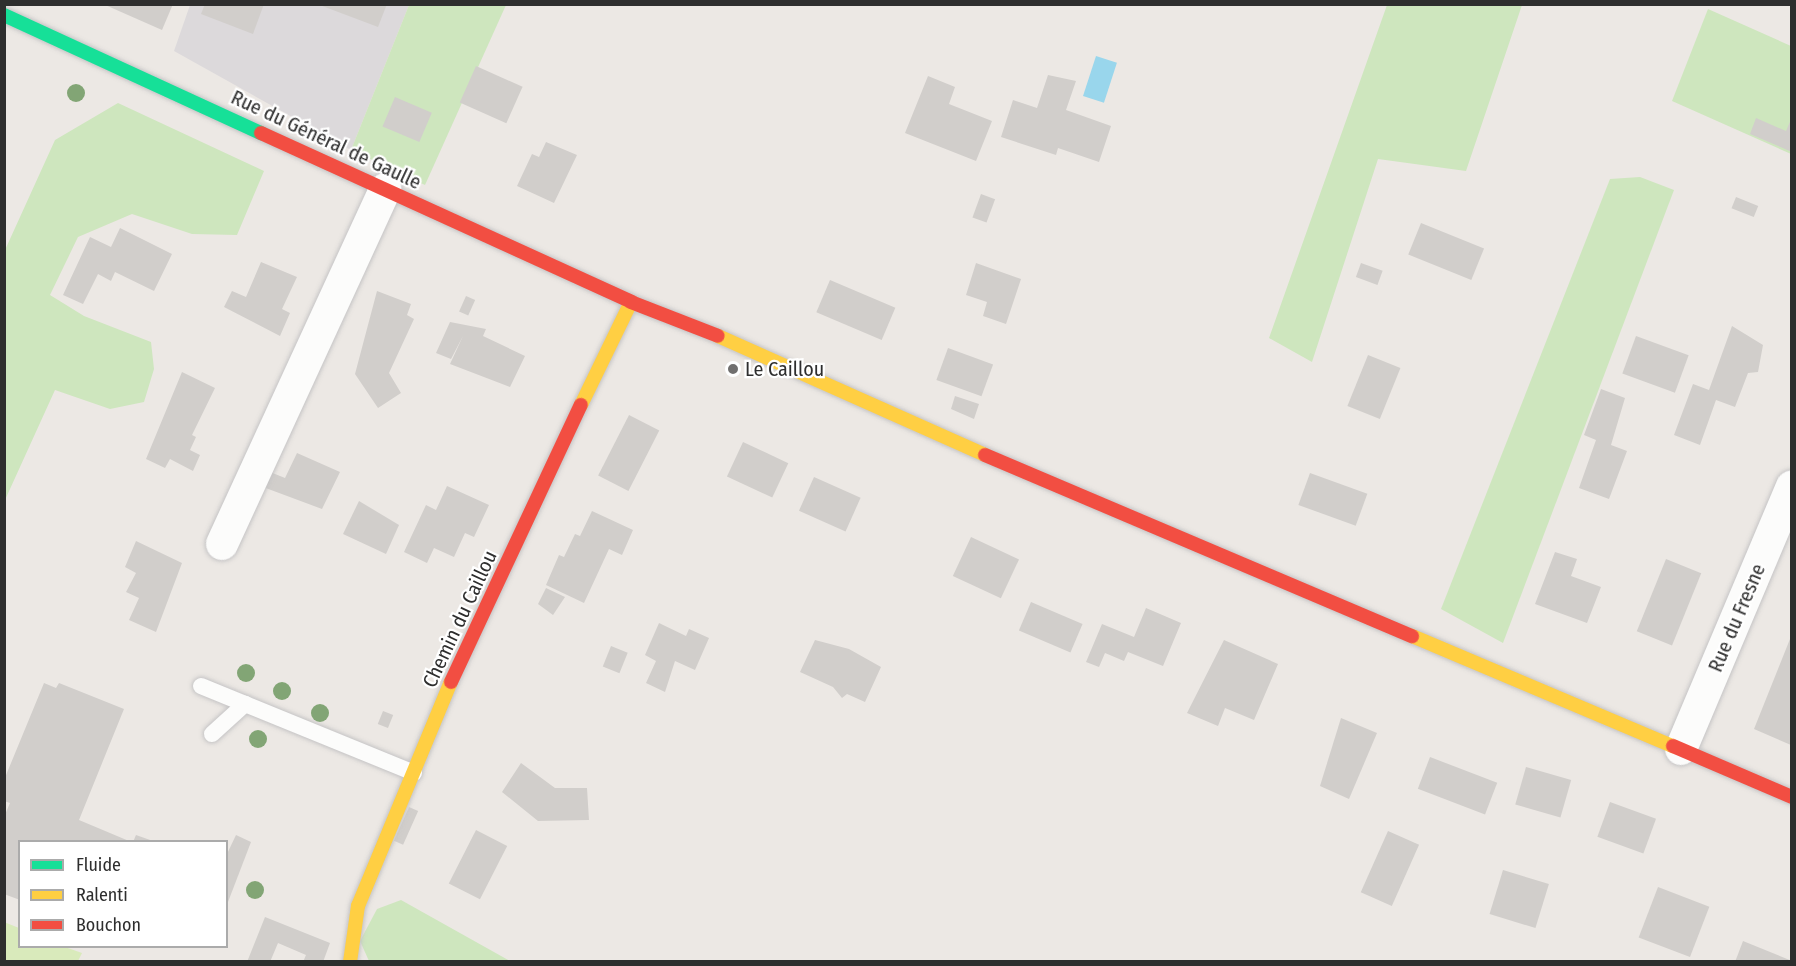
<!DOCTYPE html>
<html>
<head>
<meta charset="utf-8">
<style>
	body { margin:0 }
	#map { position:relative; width:1796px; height:966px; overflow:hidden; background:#ece8e4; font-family:"Fira Sans Condensed",sans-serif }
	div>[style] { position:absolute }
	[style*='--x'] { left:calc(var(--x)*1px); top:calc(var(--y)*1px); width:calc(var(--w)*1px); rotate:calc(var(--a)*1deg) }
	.industrial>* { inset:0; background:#dcd9db }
	.green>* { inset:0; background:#cee6be }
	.pitch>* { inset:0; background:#d9eabb }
	.water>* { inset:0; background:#99d6ec; transform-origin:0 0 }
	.building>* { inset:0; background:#d1cecb; transform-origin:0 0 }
	.roads { filter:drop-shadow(0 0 2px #c5c4c5) drop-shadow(0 0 2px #c5c4c5) }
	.lane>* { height:16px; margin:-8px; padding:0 8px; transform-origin:8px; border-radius:8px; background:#fcfcfb }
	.street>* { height:32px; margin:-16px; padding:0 16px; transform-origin:16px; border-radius:16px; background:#fcfcfb }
	.fast>* { height:14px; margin:-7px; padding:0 7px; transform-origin:7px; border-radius:7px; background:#16e098 }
	.slow>* { height:14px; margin:-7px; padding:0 7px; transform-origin:7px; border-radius:7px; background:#ffcf43 }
	.jam>* { height:14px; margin:-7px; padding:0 7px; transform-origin:7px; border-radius:7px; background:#f24e42 }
	.trees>* { width:18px; height:18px; margin:-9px; border-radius:50%; background:#82a575 }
	.dots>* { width:16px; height:16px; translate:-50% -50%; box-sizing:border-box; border:3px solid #fff; border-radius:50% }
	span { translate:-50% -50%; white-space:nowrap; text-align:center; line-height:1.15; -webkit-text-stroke:4.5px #fff; paint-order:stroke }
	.street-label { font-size:20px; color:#2e2e2e }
	.poi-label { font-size:20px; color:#2e2e2e }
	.left { translate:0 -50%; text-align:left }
	.frame { position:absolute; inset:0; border:6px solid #2e2e2e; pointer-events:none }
	.legend { position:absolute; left:18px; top:840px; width:210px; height:108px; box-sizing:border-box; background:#fff; border:2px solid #ababab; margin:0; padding:8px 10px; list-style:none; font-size:18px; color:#2e2e2e }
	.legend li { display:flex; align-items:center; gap:12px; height:30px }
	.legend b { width:30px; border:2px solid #ababab }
</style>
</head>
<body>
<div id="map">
	<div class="industrial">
		<div style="clip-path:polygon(190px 5px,409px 5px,351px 150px,174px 51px)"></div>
	</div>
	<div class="green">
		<div style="clip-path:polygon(409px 5px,506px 5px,425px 185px,351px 150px)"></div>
		<div style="clip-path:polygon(1387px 5px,1522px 5px,1466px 171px,1378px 159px,1312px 362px,1269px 338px)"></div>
		<div style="clip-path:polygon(1708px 9px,1791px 46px,1791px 154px,1672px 101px)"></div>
		<div style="clip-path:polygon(118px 103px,264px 171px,237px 235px,192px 234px,132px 214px,78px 237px,50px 295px,84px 316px,151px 342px,154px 369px,144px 402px,110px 409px,55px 390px,5px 500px,5px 250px,55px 140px)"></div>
		<div style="clip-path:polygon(1640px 177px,1674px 190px,1503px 643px,1441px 609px,1610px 179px)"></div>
		<div style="clip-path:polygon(401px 900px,510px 961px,369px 961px,360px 941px,377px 909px)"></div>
	</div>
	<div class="pitch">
		<div style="clip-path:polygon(4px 922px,19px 928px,20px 946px,65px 947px,82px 953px,78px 961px,5px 961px)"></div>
	</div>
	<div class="water">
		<div style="left:1096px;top:56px;width:22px;height:42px;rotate:18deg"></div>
	</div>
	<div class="building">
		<div style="clip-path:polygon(103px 4px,173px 4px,162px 30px)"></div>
		<div style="clip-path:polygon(205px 4px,264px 4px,253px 34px,201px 14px)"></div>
		<div style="clip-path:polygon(317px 4px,387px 4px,378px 27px)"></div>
		<div style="left:476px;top:66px;width:51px;height:40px;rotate:24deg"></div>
		<div style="clip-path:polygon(1048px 75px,1076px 81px,1066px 110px,1111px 126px,1099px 162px,1058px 148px,1056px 155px,1001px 137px,1013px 100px,1037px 108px)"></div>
		<div style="clip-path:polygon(928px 76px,955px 87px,949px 104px,992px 121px,976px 161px,905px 133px)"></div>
		<div style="left:395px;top:97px;width:40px;height:32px;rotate:23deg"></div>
		<div style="clip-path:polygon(1792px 117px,1792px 152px,1750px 134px,1756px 118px,1786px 131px)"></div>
		<div style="clip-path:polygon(546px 142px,577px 155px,554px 203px,517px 186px,532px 154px,539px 157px)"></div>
		<div style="left:981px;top:194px;width:15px;height:25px;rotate:20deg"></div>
		<div style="left:1736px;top:197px;width:24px;height:12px;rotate:22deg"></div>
		<div style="left:1421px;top:223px;width:68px;height:34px;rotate:22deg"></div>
		<div style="clip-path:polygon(120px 228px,172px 254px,154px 291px,115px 272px,111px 281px,98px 274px,83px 304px,63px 295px,90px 237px,111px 247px)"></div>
		<div style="clip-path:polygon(261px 262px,297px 277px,282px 309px,290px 313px,280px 336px,224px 307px,232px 291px,246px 297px)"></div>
		<div style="clip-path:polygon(976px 263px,1021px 279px,1006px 324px,983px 316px,987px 302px,966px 295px)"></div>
		<div style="left:1361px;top:263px;width:23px;height:15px;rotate:20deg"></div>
		<div style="left:830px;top:280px;width:71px;height:35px;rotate:23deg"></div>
		<div style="clip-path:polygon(377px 291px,411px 304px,407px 315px,414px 319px,389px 373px,401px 393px,378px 408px,355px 374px)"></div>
		<div style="left:466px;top:296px;width:10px;height:17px;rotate:24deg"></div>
		<div style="clip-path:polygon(450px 322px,486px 329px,483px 336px,525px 356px,510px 387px,450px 364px,463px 336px,451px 359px,436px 353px)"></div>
		<div style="clip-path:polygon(1732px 326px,1763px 345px,1758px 372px,1748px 373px,1735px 407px,1716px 400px,1700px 445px,1674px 435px,1693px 384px,1709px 390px)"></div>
		<div style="left:1636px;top:336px;width:56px;height:40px;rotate:20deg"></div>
		<div style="left:948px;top:348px;width:48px;height:34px;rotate:20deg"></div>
		<div style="left:1368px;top:355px;width:35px;height:55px;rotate:22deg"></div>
		<div style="clip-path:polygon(182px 372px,215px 388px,192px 435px,196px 437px,190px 450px,200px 455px,193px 471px,170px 459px,165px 468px,146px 459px)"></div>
		<div style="clip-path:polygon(1601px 389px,1625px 398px,1611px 445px,1627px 451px,1609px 499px,1579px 488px,1596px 440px,1584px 435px)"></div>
		<div style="clip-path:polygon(955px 396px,979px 404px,974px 419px,951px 409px)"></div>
		<div style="left:629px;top:415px;width:34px;height:68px;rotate:27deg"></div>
		<div style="left:743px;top:442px;width:50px;height:38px;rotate:25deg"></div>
		<div style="clip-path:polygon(297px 453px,340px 472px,322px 509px,263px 487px,270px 472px,285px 478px)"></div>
		<div style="left:1310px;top:473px;width:61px;height:34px;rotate:20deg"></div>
		<div style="left:814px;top:477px;width:51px;height:37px;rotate:24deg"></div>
		<div style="clip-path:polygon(447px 486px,489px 505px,474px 537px,465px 533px,454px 557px,434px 548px,427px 563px,404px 552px,426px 505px,436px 510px)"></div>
		<div style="clip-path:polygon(359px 501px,399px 525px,386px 554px,343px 534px)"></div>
		<div style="clip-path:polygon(592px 511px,633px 530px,622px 555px,609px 549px,584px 603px,546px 585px,559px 555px,564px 557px,575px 534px,580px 536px)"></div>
		<div style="left:971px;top:537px;width:53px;height:43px;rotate:25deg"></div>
		<div style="clip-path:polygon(136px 541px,182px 563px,156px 632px,129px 620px,139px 598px,126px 592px,136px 573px,125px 567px)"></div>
		<div style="clip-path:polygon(1555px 552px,1577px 559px,1571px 576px,1601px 587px,1587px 623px,1535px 604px)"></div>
		<div style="left:1666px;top:559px;width:38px;height:78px;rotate:22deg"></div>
		<div style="clip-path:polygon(546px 588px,565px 597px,553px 615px,538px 604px)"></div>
		<div style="left:1031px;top:602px;width:56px;height:31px;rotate:23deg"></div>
		<div style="clip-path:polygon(1146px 608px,1181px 623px,1163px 666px,1128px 652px,1124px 661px,1105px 653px,1099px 667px,1086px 662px,1102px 624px,1134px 637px)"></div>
		<div style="clip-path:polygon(659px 623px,686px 636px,689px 629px,709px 638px,695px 670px,675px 661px,665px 692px,646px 683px,656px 661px,645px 655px)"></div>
		<div style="clip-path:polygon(1792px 634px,1792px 743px,1791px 745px,1754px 729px)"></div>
		<div style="clip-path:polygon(815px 640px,849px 649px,881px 667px,865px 702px,847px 694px,842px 698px,833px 687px,800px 672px)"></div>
		<div style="clip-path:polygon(1224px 640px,1278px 664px,1254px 720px,1225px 708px,1218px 726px,1187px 713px)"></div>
		<div style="left:611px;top:646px;width:18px;height:22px;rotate:22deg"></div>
		<div style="clip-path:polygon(44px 683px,56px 688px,59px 683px,124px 709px,79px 820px,129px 841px,20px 842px,20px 900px,4px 894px,4px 817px,10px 803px,4px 801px,4px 780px)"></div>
		<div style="left:383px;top:711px;width:11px;height:14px;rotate:22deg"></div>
		<div style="clip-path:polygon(1341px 718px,1377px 733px,1349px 799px,1320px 786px)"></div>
		<div style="left:1430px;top:757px;width:72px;height:34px;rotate:21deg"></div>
		<div style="clip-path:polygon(521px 763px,555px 788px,587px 788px,589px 820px,538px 821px,502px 792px)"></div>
		<div style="left:1526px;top:767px;width:47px;height:39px;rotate:16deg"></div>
		<div style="left:1610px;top:802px;width:49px;height:37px;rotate:20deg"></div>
		<div style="left:409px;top:807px;width:10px;height:37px;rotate:24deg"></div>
		<div style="left:476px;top:830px;width:35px;height:60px;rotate:27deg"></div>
		<div style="left:1388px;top:831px;width:34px;height:67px;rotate:24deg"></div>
		<div style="clip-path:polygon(136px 835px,153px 841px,153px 842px,133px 842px)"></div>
		<div style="clip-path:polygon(236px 835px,251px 842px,228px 902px,226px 856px)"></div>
		<div style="left:1503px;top:870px;width:48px;height:46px;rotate:17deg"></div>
		<div style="left:1658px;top:887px;width:55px;height:54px;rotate:21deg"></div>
		<div style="clip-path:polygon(265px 917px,330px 943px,323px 962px,303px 962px,306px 955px,278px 943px,270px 962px,247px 962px)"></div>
		<div style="clip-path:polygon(1743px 941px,1792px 961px,1792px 962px,1735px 962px)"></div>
	</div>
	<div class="roads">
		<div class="lane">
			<div style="--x:201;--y:686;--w:230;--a:22.2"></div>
			<div style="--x:212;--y:734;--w:45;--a:-42.3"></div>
		</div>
		<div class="street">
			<div style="--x:222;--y:544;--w:391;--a:-65.3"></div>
			<div style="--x:1681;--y:749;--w:285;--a:-67.1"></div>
		</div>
		<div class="fast">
			<div style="--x:4;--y:15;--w:283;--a:24.7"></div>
		</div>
		<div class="slow">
			<div style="--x:718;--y:336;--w:292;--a:24"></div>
			<div style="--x:581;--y:405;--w:114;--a:-64.1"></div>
			<div style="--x:1412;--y:636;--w:283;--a:22.9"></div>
			<div style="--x:350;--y:962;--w:57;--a:-81.9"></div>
			<div style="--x:358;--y:906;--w:243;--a:-67.5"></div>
		</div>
		<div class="jam">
			<div style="--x:261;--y:133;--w:407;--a:24.5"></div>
			<div style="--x:631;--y:302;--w:93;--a:21.3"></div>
			<div style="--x:985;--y:455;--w:464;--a:23"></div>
			<div style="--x:451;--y:682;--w:306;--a:-64.9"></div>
			<div style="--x:1673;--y:746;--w:129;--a:23.2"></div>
		</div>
	</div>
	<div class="trees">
		<div style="left:76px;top:93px"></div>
		<div style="left:246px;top:673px"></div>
		<div style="left:282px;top:691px"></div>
		<div style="left:320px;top:713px"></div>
		<div style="left:258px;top:739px"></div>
		<div style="left:255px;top:890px"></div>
	</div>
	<div class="dots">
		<div style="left:733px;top:369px;background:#706f6e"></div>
	</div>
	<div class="street-label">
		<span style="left:326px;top:140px;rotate:25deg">Rue du Général de Gaulle</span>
		<span style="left:1737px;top:618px;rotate:-67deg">Rue du Fresne</span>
		<span style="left:460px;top:619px;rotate:-65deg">Chemin du Caillou</span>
	</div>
	<div class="poi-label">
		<span class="left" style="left:745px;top:369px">Le Caillou</span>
	</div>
	<div class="frame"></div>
	<ul class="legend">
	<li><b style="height:8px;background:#16e098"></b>Fluide</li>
	<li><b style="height:8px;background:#ffcf43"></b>Ralenti</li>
	<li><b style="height:8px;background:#f24e42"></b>Bouchon</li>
	</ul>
</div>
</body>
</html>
